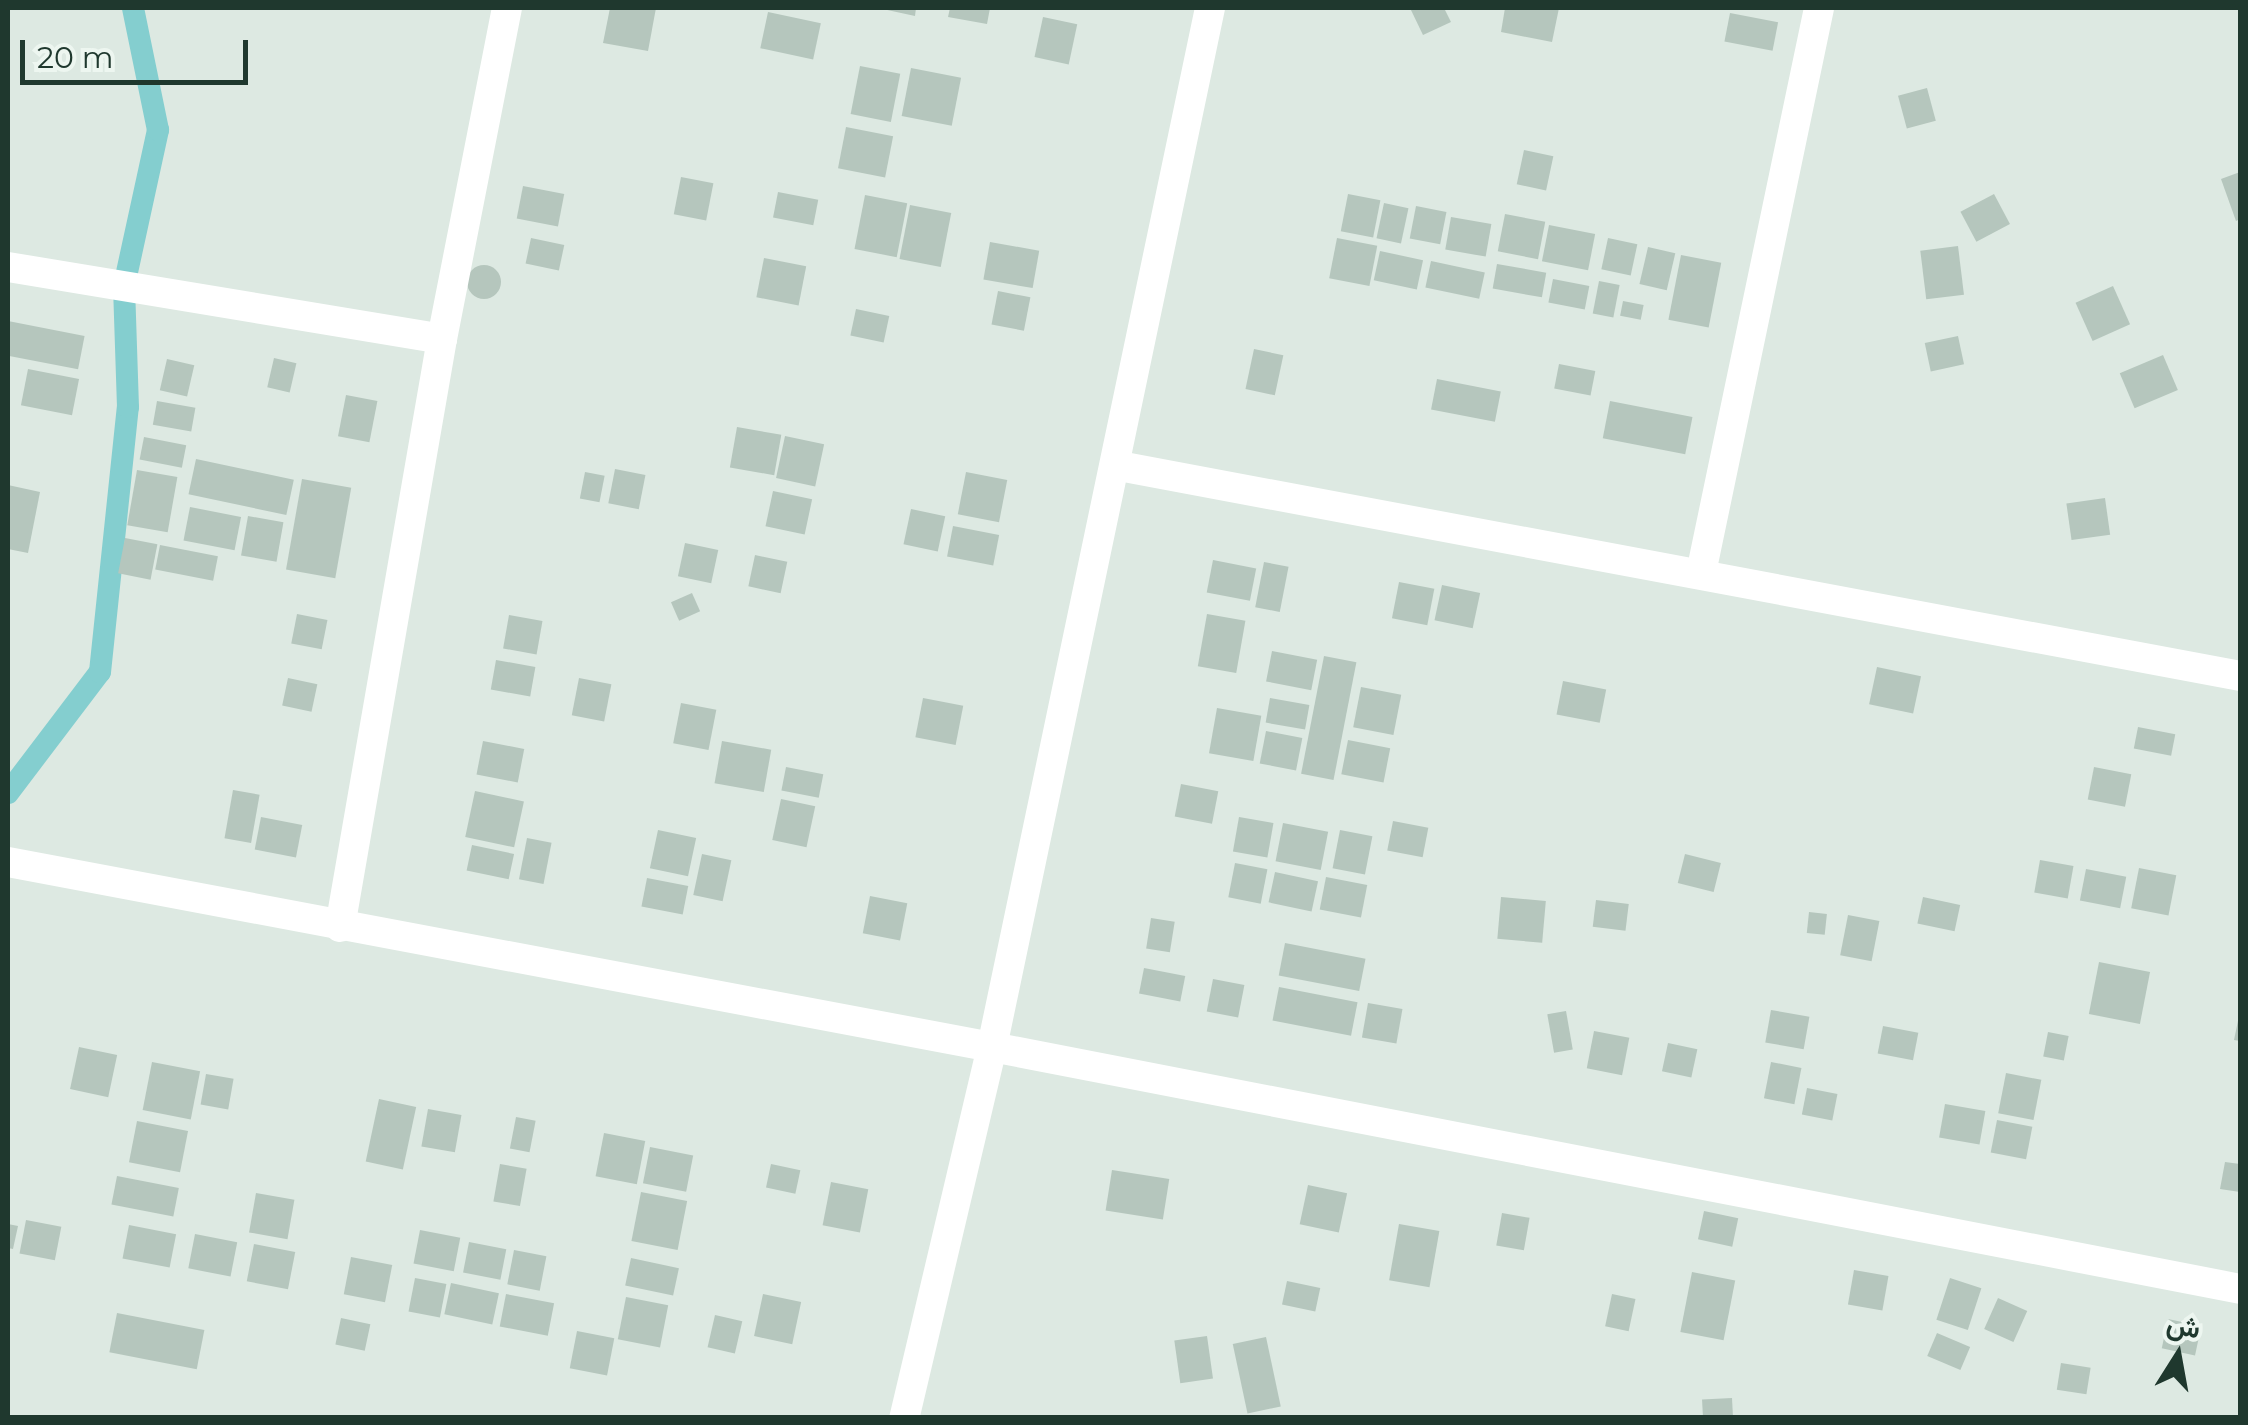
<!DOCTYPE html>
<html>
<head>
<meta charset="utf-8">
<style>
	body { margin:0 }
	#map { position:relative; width:2248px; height:1425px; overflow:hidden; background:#dde9e2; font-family:Montserrat,Vazirmatn,sans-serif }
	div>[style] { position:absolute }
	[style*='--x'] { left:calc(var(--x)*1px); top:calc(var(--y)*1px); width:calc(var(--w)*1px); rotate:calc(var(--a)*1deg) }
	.stream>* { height:22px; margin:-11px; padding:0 11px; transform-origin:11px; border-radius:11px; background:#84cecf }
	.building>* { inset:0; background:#b5c6bd; transform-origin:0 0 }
	.round { border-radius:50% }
	.minor>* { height:30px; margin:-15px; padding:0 15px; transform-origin:15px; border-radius:15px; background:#fff }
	span { translate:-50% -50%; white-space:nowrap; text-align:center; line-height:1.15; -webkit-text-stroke:10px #edf6f0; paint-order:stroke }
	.frame { position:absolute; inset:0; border:10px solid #1f382e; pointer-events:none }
	.north { position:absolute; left:2128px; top:1305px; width:100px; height:100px; -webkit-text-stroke:8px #edf6f0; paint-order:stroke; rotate:11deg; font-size:28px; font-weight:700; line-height:40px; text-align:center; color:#1f382e }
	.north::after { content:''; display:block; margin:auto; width:35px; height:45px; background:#1f382e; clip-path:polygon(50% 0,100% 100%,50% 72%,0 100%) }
	.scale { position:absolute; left:20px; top:40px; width:228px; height:45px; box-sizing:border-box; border:5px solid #1f382e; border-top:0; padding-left:12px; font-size:30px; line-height:35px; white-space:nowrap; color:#1f382e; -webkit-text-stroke:8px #edf6f0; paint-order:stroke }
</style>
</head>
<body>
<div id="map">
	<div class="stream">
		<div style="--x:8;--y:793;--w:152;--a:-52.8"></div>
		<div style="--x:100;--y:672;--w:266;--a:-84"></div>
		<div style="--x:128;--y:407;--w:121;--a:-91.9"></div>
		<div style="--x:124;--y:286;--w:160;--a:-77.7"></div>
		<div style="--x:158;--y:130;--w:125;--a:-101.6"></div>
	</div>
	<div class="building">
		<div style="clip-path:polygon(610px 8px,656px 8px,648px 51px,603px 43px)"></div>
		<div style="clip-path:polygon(878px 8px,916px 8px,915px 16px)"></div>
		<div style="clip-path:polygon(950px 8px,990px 8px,987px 24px,948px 17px)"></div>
		<div style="clip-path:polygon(1410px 8px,1444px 8px,1451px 22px,1423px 35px)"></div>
		<div style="clip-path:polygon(1505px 8px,1559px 8px,1552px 42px,1501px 32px)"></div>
		<div style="left:768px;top:12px;width:54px;height:37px;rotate:12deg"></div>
		<div style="left:1730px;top:13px;width:49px;height:29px;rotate:11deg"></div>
		<div style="left:1043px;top:17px;width:35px;height:41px;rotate:12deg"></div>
		<div style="left:860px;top:66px;width:41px;height:49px;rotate:11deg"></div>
		<div style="left:911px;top:68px;width:51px;height:49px;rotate:11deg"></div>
		<div style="left:1927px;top:88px;width:34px;height:30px;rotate:75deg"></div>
		<div style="left:846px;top:127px;width:48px;height:42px;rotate:11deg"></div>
		<div style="left:1524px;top:150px;width:30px;height:35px;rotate:12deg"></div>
		<div style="clip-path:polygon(2240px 172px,2240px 219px,2236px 221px,2221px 179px)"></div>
		<div style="left:681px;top:177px;width:33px;height:38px;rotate:11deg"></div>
		<div style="left:523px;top:186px;width:42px;height:33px;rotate:11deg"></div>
		<div style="left:778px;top:192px;width:41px;height:26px;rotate:11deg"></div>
		<div style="left:1348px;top:194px;width:33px;height:38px;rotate:11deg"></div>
		<div style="left:1994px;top:194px;width:34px;height:38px;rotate:62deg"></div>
		<div style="left:865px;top:195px;width:43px;height:55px;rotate:11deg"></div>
		<div style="left:1384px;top:203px;width:25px;height:36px;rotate:12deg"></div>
		<div style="left:910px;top:205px;width:42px;height:55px;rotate:11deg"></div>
		<div style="left:1416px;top:206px;width:31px;height:33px;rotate:11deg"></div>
		<div style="left:1505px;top:214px;width:41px;height:38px;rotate:11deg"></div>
		<div style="left:1451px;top:217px;width:41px;height:33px;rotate:10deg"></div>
		<div style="left:1549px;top:225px;width:47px;height:37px;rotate:11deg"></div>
		<div style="left:531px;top:238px;width:34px;height:26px;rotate:12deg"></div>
		<div style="left:1337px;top:238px;width:41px;height:41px;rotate:11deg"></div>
		<div style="left:1608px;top:238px;width:30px;height:32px;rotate:12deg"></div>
		<div style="left:990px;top:242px;width:50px;height:38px;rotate:10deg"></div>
		<div style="left:1958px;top:246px;width:49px;height:38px;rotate:83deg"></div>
		<div style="left:1648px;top:247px;width:28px;height:38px;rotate:13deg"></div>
		<div style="left:1380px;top:251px;width:44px;height:30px;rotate:12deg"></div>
		<div style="left:1681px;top:255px;width:41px;height:66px;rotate:11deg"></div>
		<div style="left:764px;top:258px;width:43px;height:40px;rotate:11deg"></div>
		<div style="left:1431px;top:261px;width:55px;height:27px;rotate:12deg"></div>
		<div style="left:1497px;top:264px;width:50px;height:25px;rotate:10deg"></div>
		<div class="round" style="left:467px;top:265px;width:34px;height:34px"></div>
		<div style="left:1553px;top:279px;width:37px;height:24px;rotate:11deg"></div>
		<div style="left:1599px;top:281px;width:21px;height:33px;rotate:11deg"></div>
		<div style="left:2113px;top:286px;width:42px;height:41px;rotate:66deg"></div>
		<div style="left:998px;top:291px;width:33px;height:34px;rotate:11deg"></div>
		<div style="left:1623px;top:301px;width:21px;height:15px;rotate:11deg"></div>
		<div style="left:856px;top:309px;width:34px;height:27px;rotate:12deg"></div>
		<div style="left:8px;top:321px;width:78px;height:34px;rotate:11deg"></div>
		<div style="left:1958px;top:336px;width:29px;height:34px;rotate:78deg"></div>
		<div style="left:1254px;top:349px;width:30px;height:41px;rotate:12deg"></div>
		<div style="left:2163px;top:355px;width:38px;height:47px;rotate:67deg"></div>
		<div style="left:274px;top:358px;width:23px;height:30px;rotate:13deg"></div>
		<div style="left:167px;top:359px;width:28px;height:32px;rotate:13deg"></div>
		<div style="left:1559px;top:364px;width:37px;height:25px;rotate:11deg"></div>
		<div style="left:28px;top:369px;width:52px;height:37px;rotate:11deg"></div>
		<div style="left:1437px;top:379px;width:65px;height:31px;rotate:11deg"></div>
		<div style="left:346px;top:395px;width:32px;height:42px;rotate:11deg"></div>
		<div style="left:157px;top:401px;width:39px;height:24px;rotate:10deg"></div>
		<div style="left:1610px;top:401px;width:84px;height:38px;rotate:11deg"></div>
		<div style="left:737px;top:427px;width:45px;height:41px;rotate:10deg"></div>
		<div style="left:785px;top:436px;width:40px;height:43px;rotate:12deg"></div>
		<div style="left:144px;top:437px;width:43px;height:23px;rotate:11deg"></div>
		<div style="left:196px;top:459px;width:100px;height:36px;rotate:12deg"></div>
		<div style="left:615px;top:469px;width:31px;height:35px;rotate:11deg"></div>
		<div style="left:137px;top:470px;width:41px;height:56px;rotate:10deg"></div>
		<div style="left:585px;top:472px;width:20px;height:27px;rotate:11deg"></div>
		<div style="left:966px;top:472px;width:42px;height:43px;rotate:11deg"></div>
		<div style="left:302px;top:479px;width:50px;height:92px;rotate:10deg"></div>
		<div style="clip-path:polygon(8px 485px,40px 492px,28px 553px,8px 549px)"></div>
		<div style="left:773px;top:491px;width:40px;height:36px;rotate:12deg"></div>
		<div style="left:2105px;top:498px;width:37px;height:39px;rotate:82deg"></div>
		<div style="left:190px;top:507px;width:52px;height:34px;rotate:11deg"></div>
		<div style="left:911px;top:509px;width:35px;height:36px;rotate:12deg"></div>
		<div style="left:248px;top:516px;width:36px;height:40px;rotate:10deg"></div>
		<div style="left:953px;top:526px;width:47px;height:31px;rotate:11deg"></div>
		<div style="left:125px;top:538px;width:33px;height:36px;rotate:11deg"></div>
		<div style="left:685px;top:543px;width:34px;height:34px;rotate:12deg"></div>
		<div style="left:160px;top:545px;width:59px;height:25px;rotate:11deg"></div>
		<div style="left:755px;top:555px;width:33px;height:32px;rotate:12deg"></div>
		<div style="left:1213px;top:560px;width:44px;height:33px;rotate:11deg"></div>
		<div style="left:1264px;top:562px;width:25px;height:46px;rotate:11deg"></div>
		<div style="left:1399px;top:582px;width:36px;height:37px;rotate:11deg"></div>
		<div style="left:1442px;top:585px;width:39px;height:36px;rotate:12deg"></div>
		<div style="left:692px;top:593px;width:20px;height:23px;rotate:66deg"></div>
		<div style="left:297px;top:614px;width:31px;height:30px;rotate:11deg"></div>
		<div style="left:1207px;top:614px;width:39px;height:53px;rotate:10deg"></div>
		<div style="left:509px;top:615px;width:34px;height:34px;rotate:10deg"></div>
		<div style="left:1272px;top:651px;width:46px;height:31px;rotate:11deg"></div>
		<div style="left:1324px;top:656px;width:33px;height:120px;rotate:11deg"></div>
		<div style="left:496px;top:660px;width:40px;height:30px;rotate:10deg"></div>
		<div style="left:1877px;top:667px;width:45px;height:38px;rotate:12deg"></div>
		<div style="left:288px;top:678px;width:30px;height:28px;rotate:12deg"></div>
		<div style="left:579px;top:678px;width:33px;height:38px;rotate:11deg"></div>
		<div style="left:1563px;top:681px;width:44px;height:34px;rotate:11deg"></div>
		<div style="left:1361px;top:687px;width:41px;height:41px;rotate:11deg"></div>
		<div style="left:923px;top:698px;width:41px;height:40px;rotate:11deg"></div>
		<div style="left:1270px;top:698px;width:40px;height:25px;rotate:10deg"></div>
		<div style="left:681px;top:703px;width:36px;height:41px;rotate:11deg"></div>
		<div style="left:1217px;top:708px;width:45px;height:46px;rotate:10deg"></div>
		<div style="left:2138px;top:727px;width:38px;height:22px;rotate:11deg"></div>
		<div style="left:1266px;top:731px;width:37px;height:33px;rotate:11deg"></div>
		<div style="left:1348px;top:740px;width:43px;height:35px;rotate:11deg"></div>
		<div style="left:483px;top:741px;width:42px;height:34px;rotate:11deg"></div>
		<div style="left:722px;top:741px;width:50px;height:43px;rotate:10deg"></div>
		<div style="left:786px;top:767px;width:38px;height:24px;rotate:11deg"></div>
		<div style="left:2094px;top:767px;width:38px;height:33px;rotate:11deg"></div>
		<div style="left:1181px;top:784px;width:38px;height:33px;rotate:11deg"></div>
		<div style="left:233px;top:790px;width:27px;height:49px;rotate:10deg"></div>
		<div style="left:475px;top:791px;width:50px;height:47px;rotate:12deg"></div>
		<div style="left:781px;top:799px;width:35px;height:42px;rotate:12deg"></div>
		<div style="left:261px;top:817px;width:42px;height:33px;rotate:11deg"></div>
		<div style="left:1239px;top:817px;width:35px;height:35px;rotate:10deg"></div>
		<div style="left:1393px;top:821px;width:36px;height:30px;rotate:11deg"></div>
		<div style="left:1283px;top:823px;width:46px;height:39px;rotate:11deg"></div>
		<div style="left:658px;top:830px;width:39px;height:39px;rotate:12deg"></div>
		<div style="left:1340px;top:830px;width:33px;height:39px;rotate:11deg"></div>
		<div style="left:527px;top:838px;width:25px;height:42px;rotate:11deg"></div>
		<div style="left:472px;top:845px;width:43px;height:26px;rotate:12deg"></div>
		<div style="left:702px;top:854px;width:30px;height:42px;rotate:12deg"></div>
		<div style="left:1685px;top:854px;width:37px;height:30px;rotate:14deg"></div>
		<div style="left:2040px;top:860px;width:34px;height:33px;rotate:10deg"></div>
		<div style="left:1235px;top:863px;width:33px;height:35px;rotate:11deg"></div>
		<div style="left:2139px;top:868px;width:38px;height:41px;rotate:11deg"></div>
		<div style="left:2086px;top:869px;width:41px;height:32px;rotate:11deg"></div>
		<div style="left:1275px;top:872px;width:44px;height:31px;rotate:12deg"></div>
		<div style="left:1326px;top:877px;width:42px;height:33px;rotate:11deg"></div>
		<div style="left:647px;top:878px;width:42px;height:29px;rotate:11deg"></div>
		<div style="left:870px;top:896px;width:38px;height:38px;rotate:11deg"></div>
		<div style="left:1501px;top:897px;width:45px;height:42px;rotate:5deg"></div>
		<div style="left:1923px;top:897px;width:38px;height:27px;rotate:12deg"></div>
		<div style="left:1596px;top:900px;width:33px;height:27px;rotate:7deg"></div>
		<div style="left:1809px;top:912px;width:18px;height:21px;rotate:6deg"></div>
		<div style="left:1848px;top:915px;width:32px;height:41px;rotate:11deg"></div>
		<div style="left:1151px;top:918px;width:24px;height:31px;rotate:9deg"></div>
		<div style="left:1285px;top:943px;width:82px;height:33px;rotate:11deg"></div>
		<div style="left:2099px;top:962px;width:52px;height:53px;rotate:11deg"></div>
		<div style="left:1144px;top:968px;width:42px;height:26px;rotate:11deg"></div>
		<div style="left:1213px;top:979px;width:32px;height:33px;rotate:11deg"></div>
		<div style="left:1279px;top:987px;width:80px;height:34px;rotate:11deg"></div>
		<div style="left:1368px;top:1003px;width:35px;height:35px;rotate:10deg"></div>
		<div style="left:1771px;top:1010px;width:39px;height:33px;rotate:10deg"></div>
		<div style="left:1566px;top:1011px;width:39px;height:19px;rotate:80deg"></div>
		<div style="clip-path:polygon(2239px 1016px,2240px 1016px,2240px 1041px,2234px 1040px)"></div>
		<div style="left:1883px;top:1026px;width:36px;height:28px;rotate:11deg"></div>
		<div style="left:1594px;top:1031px;width:36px;height:38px;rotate:11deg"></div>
		<div style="left:2048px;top:1032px;width:21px;height:25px;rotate:11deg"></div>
		<div style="left:1668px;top:1043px;width:30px;height:29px;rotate:12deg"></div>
		<div style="left:79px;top:1047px;width:39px;height:43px;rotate:12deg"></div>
		<div style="left:152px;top:1062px;width:49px;height:49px;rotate:11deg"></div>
		<div style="left:1771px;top:1062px;width:31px;height:37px;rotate:11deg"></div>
		<div style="left:2006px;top:1073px;width:36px;height:41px;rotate:11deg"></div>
		<div style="left:206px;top:1074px;width:28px;height:31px;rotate:10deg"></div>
		<div style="left:1807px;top:1088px;width:31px;height:27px;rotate:11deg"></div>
		<div style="left:379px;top:1099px;width:38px;height:64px;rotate:12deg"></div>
		<div style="left:1945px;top:1104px;width:41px;height:34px;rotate:10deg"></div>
		<div style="left:428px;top:1109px;width:34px;height:38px;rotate:10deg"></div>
		<div style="left:516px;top:1117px;width:20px;height:32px;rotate:11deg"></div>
		<div style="left:1997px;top:1120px;width:36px;height:33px;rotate:11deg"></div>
		<div style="left:137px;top:1121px;width:52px;height:42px;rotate:11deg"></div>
		<div style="left:604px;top:1133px;width:42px;height:44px;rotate:11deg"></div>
		<div style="left:650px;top:1147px;width:44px;height:37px;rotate:11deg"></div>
		<div style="clip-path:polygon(2225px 1162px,2240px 1164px,2240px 1192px,2220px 1189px)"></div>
		<div style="left:500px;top:1164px;width:27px;height:38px;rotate:10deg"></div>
		<div style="left:771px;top:1164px;width:30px;height:24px;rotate:12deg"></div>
		<div style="left:1112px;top:1170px;width:58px;height:41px;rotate:9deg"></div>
		<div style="left:117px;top:1176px;width:63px;height:29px;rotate:11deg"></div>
		<div style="left:831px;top:1182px;width:38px;height:44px;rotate:11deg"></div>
		<div style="left:1308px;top:1185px;width:40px;height:40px;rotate:12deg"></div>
		<div style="left:641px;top:1192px;width:47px;height:50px;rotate:11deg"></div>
		<div style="left:256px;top:1193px;width:39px;height:40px;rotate:10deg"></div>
		<div style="left:1704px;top:1211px;width:35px;height:29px;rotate:12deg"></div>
		<div style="left:1502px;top:1213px;width:28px;height:33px;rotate:10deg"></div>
		<div style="left:26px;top:1220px;width:36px;height:34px;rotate:11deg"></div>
		<div style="clip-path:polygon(8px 1224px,18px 1226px,13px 1249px,8px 1248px)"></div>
		<div style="left:1399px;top:1224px;width:41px;height:57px;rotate:10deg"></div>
		<div style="left:129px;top:1225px;width:48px;height:34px;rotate:11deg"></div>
		<div style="left:420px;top:1230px;width:41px;height:34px;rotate:11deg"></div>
		<div style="left:195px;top:1234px;width:43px;height:35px;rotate:11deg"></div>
		<div style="left:469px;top:1242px;width:38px;height:31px;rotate:11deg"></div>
		<div style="left:254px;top:1244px;width:42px;height:38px;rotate:11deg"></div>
		<div style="left:514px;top:1250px;width:33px;height:35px;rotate:11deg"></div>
		<div style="left:351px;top:1257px;width:42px;height:38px;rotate:11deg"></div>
		<div style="left:631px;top:1258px;width:49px;height:28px;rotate:12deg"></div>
		<div style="left:1854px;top:1270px;width:35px;height:35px;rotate:10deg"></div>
		<div style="left:1692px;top:1272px;width:44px;height:61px;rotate:11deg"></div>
		<div style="left:415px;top:1278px;width:32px;height:34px;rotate:11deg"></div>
		<div style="left:1950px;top:1278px;width:33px;height:44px;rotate:18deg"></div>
		<div style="left:1287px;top:1281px;width:34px;height:24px;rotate:12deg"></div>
		<div style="left:451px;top:1283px;width:49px;height:32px;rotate:12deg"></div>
		<div style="left:506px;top:1294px;width:49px;height:33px;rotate:11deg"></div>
		<div style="left:763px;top:1294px;width:39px;height:43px;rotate:12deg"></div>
		<div style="left:1612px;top:1294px;width:24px;height:33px;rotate:12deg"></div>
		<div style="left:626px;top:1297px;width:43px;height:43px;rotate:11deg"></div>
		<div style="left:1998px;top:1298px;width:32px;height:34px;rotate:24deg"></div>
		<div style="left:117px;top:1313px;width:89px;height:40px;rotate:11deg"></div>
		<div style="left:715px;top:1315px;width:28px;height:33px;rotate:13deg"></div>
		<div style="left:341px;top:1318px;width:30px;height:27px;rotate:12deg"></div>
		<div style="left:2168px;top:1319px;width:34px;height:30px;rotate:12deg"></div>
		<div style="left:577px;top:1331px;width:38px;height:38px;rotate:11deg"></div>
		<div style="left:1937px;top:1333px;width:36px;height:25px;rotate:23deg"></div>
		<div style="left:1207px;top:1336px;width:43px;height:33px;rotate:82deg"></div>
		<div style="left:1266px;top:1337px;width:71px;height:34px;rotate:78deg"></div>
		<div style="left:2061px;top:1363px;width:30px;height:27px;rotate:9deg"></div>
		<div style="left:1732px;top:1398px;width:20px;height:30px;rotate:87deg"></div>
	</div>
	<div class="minor">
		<div style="--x:1210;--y:8;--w:1062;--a:101.85"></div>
		<div style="--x:992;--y:1047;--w:1271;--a:10.97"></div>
		<div style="--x:8;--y:267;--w:440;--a:9.4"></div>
		<div style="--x:1119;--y:466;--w:1141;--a:10.61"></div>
		<div style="--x:1701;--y:573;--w:577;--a:-78.2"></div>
		<div style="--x:8;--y:862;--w:1001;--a:10.65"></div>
		<div style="--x:992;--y:1047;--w:381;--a:103.3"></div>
		<div style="--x:340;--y:927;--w:597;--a:-80.16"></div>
		<div style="--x:442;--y:339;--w:337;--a:-78.9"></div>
	</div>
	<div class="frame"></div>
	<div class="north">ش</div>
	<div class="scale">20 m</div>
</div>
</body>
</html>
